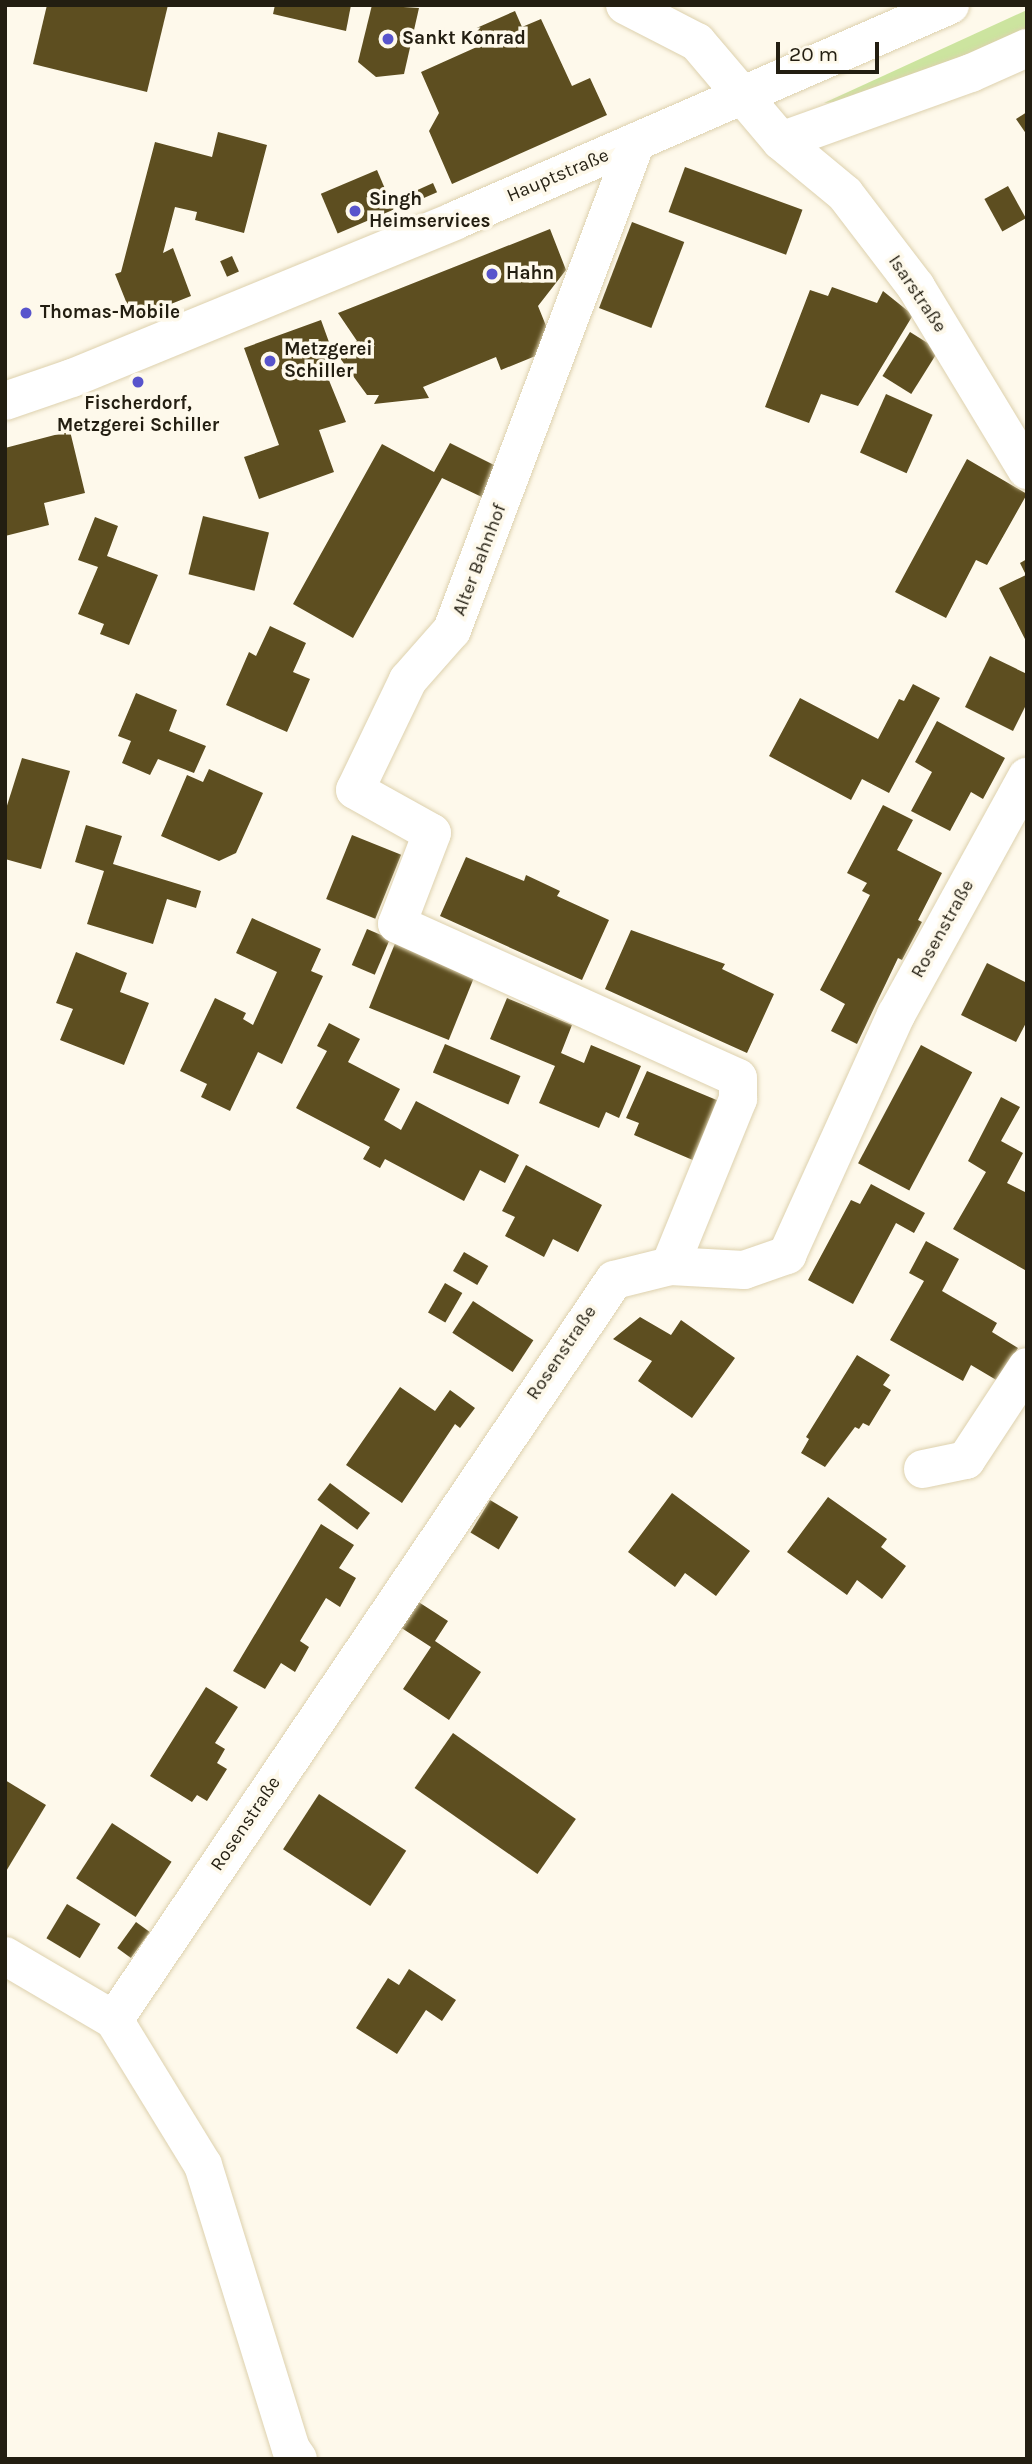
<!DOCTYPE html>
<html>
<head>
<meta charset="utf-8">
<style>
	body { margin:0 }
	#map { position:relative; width:1032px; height:2464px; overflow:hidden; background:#fef9eb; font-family:Karla,sans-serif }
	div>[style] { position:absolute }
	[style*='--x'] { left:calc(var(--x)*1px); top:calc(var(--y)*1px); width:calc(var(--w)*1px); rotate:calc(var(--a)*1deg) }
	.green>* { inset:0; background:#cce49f }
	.building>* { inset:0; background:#5d4e20; transform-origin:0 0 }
	.roads { filter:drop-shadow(0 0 2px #ddd1ae) drop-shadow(0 0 2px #ddd1ae) }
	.street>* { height:38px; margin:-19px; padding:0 19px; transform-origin:19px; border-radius:19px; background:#fff }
	.secondary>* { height:38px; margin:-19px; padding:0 19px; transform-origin:19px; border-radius:19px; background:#fff }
	.dots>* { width:19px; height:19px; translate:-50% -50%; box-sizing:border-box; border:4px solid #fef9eb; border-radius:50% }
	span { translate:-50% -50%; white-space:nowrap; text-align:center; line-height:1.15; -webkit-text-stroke:7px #fef9eb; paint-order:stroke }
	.poi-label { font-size:19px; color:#231e11; font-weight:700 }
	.left { translate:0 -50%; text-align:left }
	.street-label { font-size:19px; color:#231e11 }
	.frame { position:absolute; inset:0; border:7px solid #231e11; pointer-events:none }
	.scale { position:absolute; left:776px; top:42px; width:103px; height:32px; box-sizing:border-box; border:4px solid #231e11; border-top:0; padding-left:9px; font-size:21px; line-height:24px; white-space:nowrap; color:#231e11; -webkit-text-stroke:5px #fef9eb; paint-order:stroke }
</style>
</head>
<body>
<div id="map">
	<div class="green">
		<div style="clip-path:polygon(1027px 10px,1027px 31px,853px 100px,824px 103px)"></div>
	</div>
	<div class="building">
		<div style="clip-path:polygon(47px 5px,168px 5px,147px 92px,33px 64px)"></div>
		<div style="clip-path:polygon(275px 5px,351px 5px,346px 31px,273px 14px)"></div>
		<div style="clip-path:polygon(372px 5px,419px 8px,404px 74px,376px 77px,358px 62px)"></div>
		<div style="clip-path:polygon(515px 11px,522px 27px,541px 19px,572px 86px,590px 78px,607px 115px,452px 184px,429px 131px,439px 113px,421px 72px,479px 46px,472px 30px)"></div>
		<div style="clip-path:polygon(1027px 112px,1027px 135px,1016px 119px)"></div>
		<div style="clip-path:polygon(218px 132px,267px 145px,244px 233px,195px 220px,197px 212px,175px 207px,163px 253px,173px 248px,191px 296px,133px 319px,115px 274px,121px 272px,155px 142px,212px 157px)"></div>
		<div style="left:685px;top:167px;width:125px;height:48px;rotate:20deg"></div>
		<div style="left:377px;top:170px;width:43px;height:61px;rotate:67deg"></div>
		<div style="left:433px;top:183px;width:10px;height:17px;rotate:66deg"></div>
		<div style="left:1008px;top:186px;width:37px;height:27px;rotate:61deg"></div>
		<div style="left:632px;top:222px;width:56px;height:92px;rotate:21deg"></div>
		<div style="clip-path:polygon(550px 229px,566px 270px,538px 306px,555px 348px,501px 370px,496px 357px,423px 387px,429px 398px,374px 404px,379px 395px,367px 395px,337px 354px,357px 341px,338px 313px)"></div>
		<div style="left:232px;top:256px;width:17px;height:13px;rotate:66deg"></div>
		<div style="clip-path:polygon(832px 287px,877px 303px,883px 291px,913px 315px,858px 406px,821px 394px,809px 423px,765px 407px,810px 290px,828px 296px)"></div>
		<div style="clip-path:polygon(321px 320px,338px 367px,326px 373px,346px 422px,319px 430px,334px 472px,259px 499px,244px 457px,279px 445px,244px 348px)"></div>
		<div style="left:910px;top:332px;width:34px;height:52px;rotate:32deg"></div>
		<div style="left:886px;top:394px;width:51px;height:64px;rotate:24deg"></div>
		<div style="clip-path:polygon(70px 431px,85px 493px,44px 503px,49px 525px,5px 536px,5px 448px)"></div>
		<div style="clip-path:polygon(450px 443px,502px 469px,486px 499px,442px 478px,353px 638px,293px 604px,382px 444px,434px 472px)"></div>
		<div style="clip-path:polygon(967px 459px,1027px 494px,987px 565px,976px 560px,946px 618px,895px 592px)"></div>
		<div style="left:203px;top:516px;width:68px;height:60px;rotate:14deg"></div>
		<div style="clip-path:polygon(95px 517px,118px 526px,107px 556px,158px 575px,129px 645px,100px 634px,104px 624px,78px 614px,98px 567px,78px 560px)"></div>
		<div style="clip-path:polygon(1027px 559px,1027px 643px,999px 588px,1026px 575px,1020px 563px)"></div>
		<div style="clip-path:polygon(270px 626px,306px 643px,293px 672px,310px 679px,287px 732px,226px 705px,249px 652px,256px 656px)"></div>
		<div style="clip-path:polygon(990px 656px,1027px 674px,1027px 703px,1013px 731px,965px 707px)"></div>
		<div style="clip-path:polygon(913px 684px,940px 698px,889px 793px,862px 779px,851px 800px,769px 756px,800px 698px,878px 739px,899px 699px,904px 701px)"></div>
		<div style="clip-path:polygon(136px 693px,177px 710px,169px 731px,206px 746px,194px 773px,158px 759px,150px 775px,122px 763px,131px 741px,118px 736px)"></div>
		<div style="clip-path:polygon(937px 721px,1005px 758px,983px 799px,971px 792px,950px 831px,911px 811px,932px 772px,915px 762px)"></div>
		<div style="clip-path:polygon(22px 758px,70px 771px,41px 869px,5px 859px,5px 812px)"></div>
		<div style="clip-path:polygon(209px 769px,263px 793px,236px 853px,219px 861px,161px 836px,187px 775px,203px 782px)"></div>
		<div style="clip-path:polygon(883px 805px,913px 820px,897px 850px,942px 873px,918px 920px,922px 922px,902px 960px,898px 958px,857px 1044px,831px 1031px,845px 1004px,820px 990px,870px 895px,862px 891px,867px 883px,847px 873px)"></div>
		<div style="clip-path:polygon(86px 825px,122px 836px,113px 864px,201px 891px,196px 908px,167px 899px,153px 944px,87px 924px,104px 871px,75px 862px)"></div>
		<div style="left:352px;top:835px;width:53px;height:69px;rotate:22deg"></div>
		<div style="clip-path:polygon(466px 857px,524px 881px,526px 875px,560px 891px,557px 896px,609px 920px,582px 980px,440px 916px)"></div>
		<div style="clip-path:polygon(252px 918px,321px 949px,311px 971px,323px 976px,282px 1064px,258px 1052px,230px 1111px,201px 1097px,207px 1084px,180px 1071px,215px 998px,246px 1013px,243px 1019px,253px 1025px,277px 972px,236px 953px)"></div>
		<div style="left:367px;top:929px;width:25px;height:39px;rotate:23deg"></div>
		<div style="clip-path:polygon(631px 930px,725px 964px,722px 969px,774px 994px,747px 1053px,605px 989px)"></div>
		<div style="left:396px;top:941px;width:86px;height:72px;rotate:22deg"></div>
		<div style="clip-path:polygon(76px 952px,127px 973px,120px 992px,149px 1003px,124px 1065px,60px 1040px,73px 1009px,56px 1003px)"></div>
		<div style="clip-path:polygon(987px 963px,1027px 983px,1027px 1021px,1016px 1042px,961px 1015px)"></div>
		<div style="clip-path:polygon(507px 998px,572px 1025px,561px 1053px,584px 1063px,591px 1045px,641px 1066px,619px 1118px,606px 1112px,599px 1128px,539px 1103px,555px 1066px,490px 1039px)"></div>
		<div style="clip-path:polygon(329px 1023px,360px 1039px,348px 1062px,400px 1089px,384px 1120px,401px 1130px,416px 1101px,519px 1155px,505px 1183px,480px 1170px,464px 1201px,385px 1159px,380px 1168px,363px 1159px,370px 1147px,296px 1108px,327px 1051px,317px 1046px)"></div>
		<div style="left:445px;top:1044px;width:82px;height:31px;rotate:23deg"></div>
		<div style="left:921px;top:1045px;width:58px;height:134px;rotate:28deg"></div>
		<div style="clip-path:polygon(647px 1071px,719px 1101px,695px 1161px,634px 1135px,639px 1123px,626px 1118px)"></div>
		<div style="clip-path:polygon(1001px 1097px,1020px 1107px,1001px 1141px,1023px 1153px,1007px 1183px,1027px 1193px,1025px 1270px,953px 1229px,986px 1172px,968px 1161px)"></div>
		<div style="clip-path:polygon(526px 1165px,602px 1205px,578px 1252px,553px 1239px,544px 1257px,505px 1236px,515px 1217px,502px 1211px)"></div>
		<div style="clip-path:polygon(871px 1184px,925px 1213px,914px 1233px,896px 1223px,853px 1304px,808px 1280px,851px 1200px,860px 1204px)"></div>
		<div style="clip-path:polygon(926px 1241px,959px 1259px,942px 1291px,997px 1323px,992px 1332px,1018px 1348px,998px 1381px,971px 1365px,963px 1381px,890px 1340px,924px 1281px,909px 1273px)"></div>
		<div style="left:464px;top:1252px;width:28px;height:22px;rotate:30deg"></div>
		<div style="left:445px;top:1283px;width:20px;height:34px;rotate:30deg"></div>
		<div style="left:473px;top:1301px;width:72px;height:38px;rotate:33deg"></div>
		<div style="clip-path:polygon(640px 1317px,671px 1335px,681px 1320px,735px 1358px,692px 1418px,638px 1381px,652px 1361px,613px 1339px)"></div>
		<div style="clip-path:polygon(857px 1355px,890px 1375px,883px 1385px,891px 1390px,869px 1426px,863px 1423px,859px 1429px,855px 1427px,825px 1467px,801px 1453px,809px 1439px,806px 1437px)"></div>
		<div style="clip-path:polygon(400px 1387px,435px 1411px,450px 1390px,475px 1408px,460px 1428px,455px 1424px,402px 1503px,346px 1465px)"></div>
		<div style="left:330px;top:1483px;width:50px;height:21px;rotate:37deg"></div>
		<div style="clip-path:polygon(672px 1493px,750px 1551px,716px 1596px,685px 1573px,675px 1587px,628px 1552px)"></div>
		<div style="clip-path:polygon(828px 1497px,887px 1539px,881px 1547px,906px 1566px,882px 1599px,857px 1580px,847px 1595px,787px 1552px)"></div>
		<div style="left:490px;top:1500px;width:33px;height:38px;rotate:31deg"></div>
		<div style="clip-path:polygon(321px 1524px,354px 1545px,339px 1568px,356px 1578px,340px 1607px,326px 1598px,300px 1641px,309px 1647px,295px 1672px,281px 1663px,265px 1689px,233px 1671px)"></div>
		<div style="clip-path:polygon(417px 1601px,448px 1621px,435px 1641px,481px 1672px,449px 1720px,403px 1689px,431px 1647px,400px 1627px)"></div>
		<div style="clip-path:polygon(206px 1687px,238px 1707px,215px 1743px,225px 1749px,217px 1763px,227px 1769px,207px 1801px,197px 1795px,192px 1802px,150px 1776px)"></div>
		<div style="left:453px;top:1733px;width:150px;height:67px;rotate:35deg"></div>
		<div style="clip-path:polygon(5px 1780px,46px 1805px,5px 1873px)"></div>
		<div style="left:319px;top:1794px;width:104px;height:66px;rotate:33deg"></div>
		<div style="left:112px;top:1823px;width:71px;height:66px;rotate:33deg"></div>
		<div style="left:67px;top:1904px;width:39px;height:40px;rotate:31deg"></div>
		<div style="left:136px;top:1922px;width:17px;height:32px;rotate:36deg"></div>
		<div style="clip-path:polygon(409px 1969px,456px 2000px,442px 2021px,426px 2010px,397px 2054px,356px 2028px,388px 1978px,399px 1985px)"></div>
	</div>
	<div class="roads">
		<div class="street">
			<div style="--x:625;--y:5;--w:81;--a:27.2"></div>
			<div style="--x:697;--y:42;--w:130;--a:49.7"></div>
			<div style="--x:781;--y:141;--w:83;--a:39.6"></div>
			<div style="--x:845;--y:194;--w:117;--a:52.6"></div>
			<div style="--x:916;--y:287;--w:214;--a:58.8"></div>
			<div style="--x:781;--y:141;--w:202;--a:-19.7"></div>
			<div style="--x:971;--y:73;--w:61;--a:-24.1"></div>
			<div style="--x:636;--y:142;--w:522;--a:110.66"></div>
			<div style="--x:452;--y:630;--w:67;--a:131.3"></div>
			<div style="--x:408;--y:680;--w:122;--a:115.7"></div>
			<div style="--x:355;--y:790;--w:88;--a:29.2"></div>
			<div style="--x:432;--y:833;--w:97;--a:111"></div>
			<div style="--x:397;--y:924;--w:374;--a:24.3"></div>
			<div style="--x:738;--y:1078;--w:21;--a:90"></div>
			<div style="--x:738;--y:1099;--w:180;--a:112.2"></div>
			<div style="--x:923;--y:1469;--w:44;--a:-11.8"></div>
			<div style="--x:966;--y:1460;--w:111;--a:-56.7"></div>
			<div style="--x:5;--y:1956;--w:126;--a:30.4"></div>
			<div style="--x:114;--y:2020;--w:893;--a:-55.95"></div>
			<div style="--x:614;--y:1280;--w:58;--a:-14"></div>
			<div style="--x:670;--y:1266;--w:74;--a:3.1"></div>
			<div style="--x:744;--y:1270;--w:46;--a:-19.2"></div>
			<div style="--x:787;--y:1255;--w:264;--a:-65.6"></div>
			<div style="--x:896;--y:1015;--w:272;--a:-61.2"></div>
			<div style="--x:114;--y:2020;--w:170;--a:58.5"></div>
			<div style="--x:203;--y:2165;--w:297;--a:72.8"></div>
			<div style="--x:291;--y:2449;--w:12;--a:55"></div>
		</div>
		<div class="secondary">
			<div style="--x:5;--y:401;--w:71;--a:-18.9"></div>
			<div style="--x:72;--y:378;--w:413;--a:-22.3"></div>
			<div style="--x:454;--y:221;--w:541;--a:-23.53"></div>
		</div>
	</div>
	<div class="dots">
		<div style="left:388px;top:39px;background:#5854cc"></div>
		<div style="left:355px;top:211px;background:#5854cc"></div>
		<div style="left:492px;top:274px;background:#5854cc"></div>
		<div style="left:26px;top:313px;background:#5854cc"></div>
		<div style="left:270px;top:361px;background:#5854cc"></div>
		<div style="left:138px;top:382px;background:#5854cc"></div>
	</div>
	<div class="poi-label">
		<span class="left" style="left:402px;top:39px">Sankt Konrad</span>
		<span class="left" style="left:369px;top:211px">Singh<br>Heimservices</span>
		<span class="left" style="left:506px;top:274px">Hahn</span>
		<span class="left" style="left:40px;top:313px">Thomas-Mobile</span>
		<span class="left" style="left:284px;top:361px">Metzgerei<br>Schiller</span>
		<span style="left:138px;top:415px">Fischerdorf,<br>Metzgerei Schiller</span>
	</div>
	<div class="street-label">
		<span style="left:558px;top:176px;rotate:-23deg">Hauptstraße</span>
		<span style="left:917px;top:294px;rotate:56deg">Isarstraße</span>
		<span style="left:480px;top:560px;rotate:-69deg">Alter Bahnhof</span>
		<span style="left:943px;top:929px;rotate:-61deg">Rosenstraße</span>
		<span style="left:562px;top:1353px;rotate:-56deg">Rosenstraße</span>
		<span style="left:246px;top:1824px;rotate:-56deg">Rosenstraße</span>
	</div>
	<div class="frame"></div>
	<div class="scale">20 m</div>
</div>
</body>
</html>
